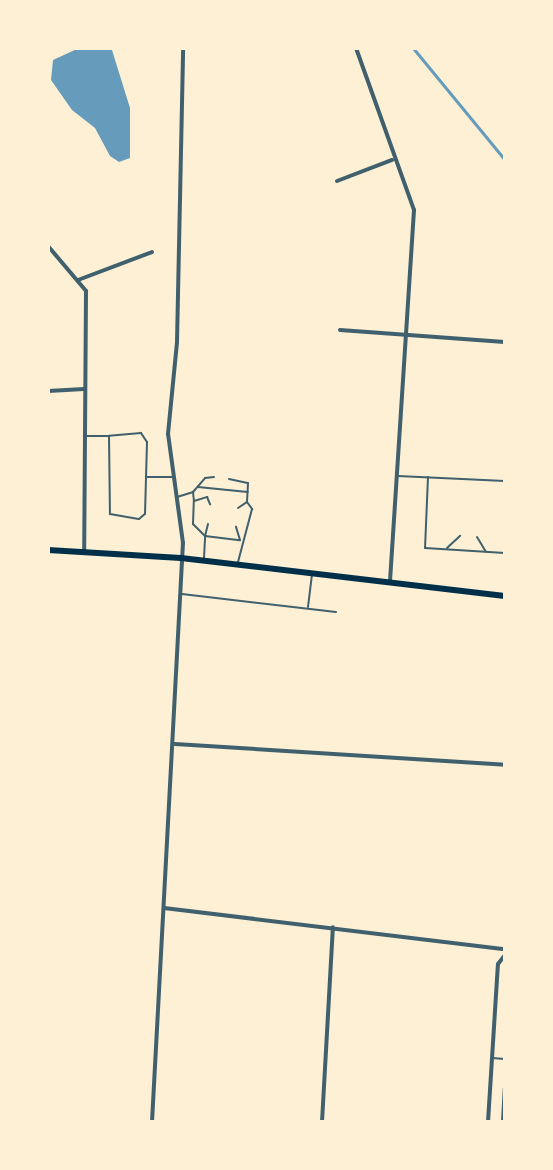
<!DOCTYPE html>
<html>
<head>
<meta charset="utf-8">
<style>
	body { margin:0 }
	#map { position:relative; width:553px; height:1170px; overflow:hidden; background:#fdf0d5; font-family:Manrope,sans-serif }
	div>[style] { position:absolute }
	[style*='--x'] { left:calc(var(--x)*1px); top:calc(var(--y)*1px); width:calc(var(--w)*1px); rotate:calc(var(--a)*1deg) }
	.water>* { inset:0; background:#669bbc }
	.stream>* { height:3px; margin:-1.5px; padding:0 1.5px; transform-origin:1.5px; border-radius:1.5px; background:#669bbc }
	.service>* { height:2px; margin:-1px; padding:0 1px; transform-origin:1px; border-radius:1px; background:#3f606c }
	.minor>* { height:4px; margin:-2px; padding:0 2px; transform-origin:2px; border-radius:2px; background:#3f606c }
	.secondary>* { height:6px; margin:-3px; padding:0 3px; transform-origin:3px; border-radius:3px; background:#003049 }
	span { translate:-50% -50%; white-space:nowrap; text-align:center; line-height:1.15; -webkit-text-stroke:6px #fdf0d5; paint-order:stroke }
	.frame { position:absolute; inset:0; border:50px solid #fdf0d5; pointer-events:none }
</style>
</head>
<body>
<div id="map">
	<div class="water">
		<div style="clip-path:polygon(79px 48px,112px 50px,130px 108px,130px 158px,119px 162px,110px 156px,95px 128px,72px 110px,51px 80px,53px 60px)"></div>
	</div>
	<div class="stream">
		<div style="--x:413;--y:48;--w:145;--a:50.6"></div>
	</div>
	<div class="service">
		<div style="--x:84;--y:436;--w:25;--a:0"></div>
		<div style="--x:109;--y:436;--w:78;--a:89.3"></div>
		<div style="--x:110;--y:514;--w:29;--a:10"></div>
		<div style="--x:139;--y:519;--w:8;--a:-40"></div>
		<div style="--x:145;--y:514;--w:72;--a:-88.4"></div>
		<div style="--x:147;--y:442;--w:11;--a:-124"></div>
		<div style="--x:141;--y:433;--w:32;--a:175"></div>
		<div style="--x:398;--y:476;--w:107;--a:2.7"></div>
		<div style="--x:146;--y:477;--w:26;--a:0"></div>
		<div style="--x:428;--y:477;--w:71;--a:92.4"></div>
		<div style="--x:425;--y:548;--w:80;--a:3.6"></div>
		<div style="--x:229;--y:479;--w:19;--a:12"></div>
		<div style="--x:248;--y:483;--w:19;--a:93"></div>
		<div style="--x:198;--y:487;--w:50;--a:5.7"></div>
		<div style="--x:193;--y:492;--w:18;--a:-49"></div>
		<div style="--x:205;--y:478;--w:9;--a:-6"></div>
		<div style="--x:177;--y:497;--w:17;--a:-17"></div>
		<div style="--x:193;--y:492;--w:9;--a:84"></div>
		<div style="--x:238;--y:508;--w:11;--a:-34"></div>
		<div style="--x:247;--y:502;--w:9;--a:54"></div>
		<div style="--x:252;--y:509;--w:55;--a:104.8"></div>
		<div style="--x:208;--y:524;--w:12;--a:104"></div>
		<div style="--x:205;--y:536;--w:17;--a:-135"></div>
		<div style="--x:193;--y:524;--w:23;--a:-88"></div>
		<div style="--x:194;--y:501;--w:14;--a:-17"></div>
		<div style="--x:207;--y:497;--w:8;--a:67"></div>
		<div style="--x:477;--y:537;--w:17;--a:59"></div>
		<div style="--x:447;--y:548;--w:18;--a:-43"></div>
		<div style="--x:204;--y:558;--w:22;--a:-87"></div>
		<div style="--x:205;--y:536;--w:35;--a:7"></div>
		<div style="--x:240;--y:540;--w:14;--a:-107"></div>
		<div style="--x:182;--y:594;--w:155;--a:6.7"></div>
		<div style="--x:308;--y:607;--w:33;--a:-83"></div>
		<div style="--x:492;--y:1058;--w:13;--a:4"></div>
	</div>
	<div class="minor">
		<div style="--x:356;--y:48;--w:172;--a:70.3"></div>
		<div style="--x:414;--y:210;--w:373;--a:93.7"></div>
		<div style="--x:337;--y:181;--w:59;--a:-20.9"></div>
		<div style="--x:48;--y:246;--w:59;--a:49.8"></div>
		<div style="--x:86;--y:291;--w:260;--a:90.4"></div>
		<div style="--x:78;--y:280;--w:79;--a:-20.7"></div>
		<div style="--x:340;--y:330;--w:165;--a:4.2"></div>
		<div style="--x:48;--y:391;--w:36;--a:-3"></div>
		<div style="--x:175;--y:744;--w:331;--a:3.6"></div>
		<div style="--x:164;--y:908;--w:343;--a:6.9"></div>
		<div style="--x:152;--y:1122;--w:580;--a:-86.94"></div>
		<div style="--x:183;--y:543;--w:110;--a:-97.8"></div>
		<div style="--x:168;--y:434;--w:92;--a:-84.4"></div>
		<div style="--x:177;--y:342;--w:294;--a:-88.8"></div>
		<div style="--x:322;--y:1122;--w:195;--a:-86.8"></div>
		<div style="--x:488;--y:1122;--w:158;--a:-86.4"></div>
		<div style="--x:498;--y:964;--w:11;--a:-52"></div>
		<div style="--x:503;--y:1122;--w:34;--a:-87"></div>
	</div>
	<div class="secondary">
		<div style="--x:48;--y:550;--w:133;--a:3.4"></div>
		<div style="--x:181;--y:558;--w:326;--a:6.7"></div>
	</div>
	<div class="frame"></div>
</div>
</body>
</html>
